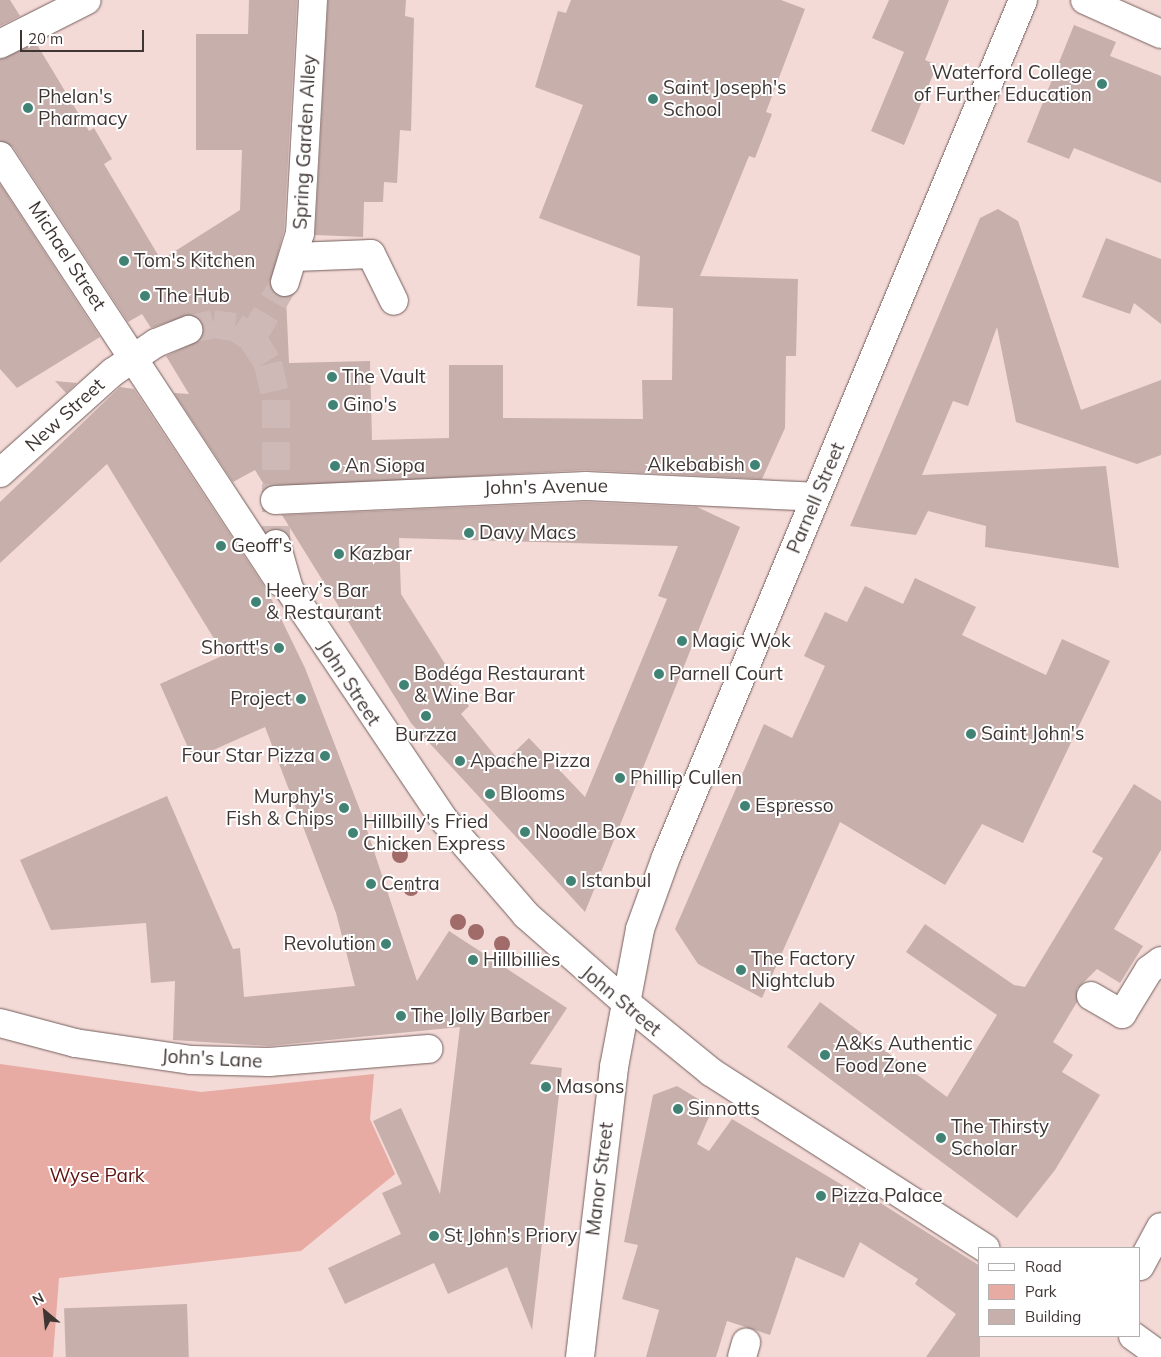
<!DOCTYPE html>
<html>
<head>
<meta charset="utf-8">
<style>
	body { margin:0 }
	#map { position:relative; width:1161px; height:1357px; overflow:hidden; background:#f3dad7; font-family:Mulish,sans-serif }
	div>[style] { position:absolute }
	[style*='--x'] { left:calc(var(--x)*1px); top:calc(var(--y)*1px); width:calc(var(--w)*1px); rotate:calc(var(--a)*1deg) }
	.green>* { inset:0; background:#e8aba3 }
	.building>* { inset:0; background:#c7afac; transform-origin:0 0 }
	.minor-tunnel>* { height:28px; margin-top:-14px; transform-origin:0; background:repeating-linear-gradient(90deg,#cfb9b6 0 28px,transparent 0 42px) }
	.roads { filter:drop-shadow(0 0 1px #735e5b) drop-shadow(0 0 1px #735e5b) }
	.minor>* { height:28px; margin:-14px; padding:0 14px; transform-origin:14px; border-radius:14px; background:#fff }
	.major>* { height:28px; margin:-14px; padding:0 14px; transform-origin:14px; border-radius:14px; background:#fff }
	.trees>* { width:16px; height:16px; margin:-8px; border-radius:50%; background:#a16b69 }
	.dots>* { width:14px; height:14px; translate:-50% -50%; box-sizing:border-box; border:2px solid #fff; border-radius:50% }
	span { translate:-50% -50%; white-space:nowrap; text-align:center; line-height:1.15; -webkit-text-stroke:4px #fff; paint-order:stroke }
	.poi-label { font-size:19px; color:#3f3634 }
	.right { translate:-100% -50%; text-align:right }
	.left { translate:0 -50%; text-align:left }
	.street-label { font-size:19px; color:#3f3634 }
	.park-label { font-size:19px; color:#5e110f }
	.legend { position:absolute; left:978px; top:1247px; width:162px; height:90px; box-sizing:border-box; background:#fff; border:1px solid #b2afae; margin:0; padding:6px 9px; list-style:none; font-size:15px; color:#3f3634 }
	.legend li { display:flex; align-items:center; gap:10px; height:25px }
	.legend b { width:25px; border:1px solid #b2afae }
	.north { position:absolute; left:20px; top:1287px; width:50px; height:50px; -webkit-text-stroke:4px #fff; paint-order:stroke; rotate:332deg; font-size:14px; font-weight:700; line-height:20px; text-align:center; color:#3f3634 }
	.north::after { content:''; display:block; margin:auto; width:18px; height:22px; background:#3f3634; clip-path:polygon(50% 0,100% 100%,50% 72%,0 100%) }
	.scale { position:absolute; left:20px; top:30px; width:124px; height:22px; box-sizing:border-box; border:2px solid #3f3634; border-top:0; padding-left:6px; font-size:15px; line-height:18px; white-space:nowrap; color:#3f3634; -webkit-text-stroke:4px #fff; paint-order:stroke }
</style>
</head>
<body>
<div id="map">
	<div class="green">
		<div style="clip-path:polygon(0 1064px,201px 1092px,374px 1074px,370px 1119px,395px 1174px,301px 1251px,59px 1278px,53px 1357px,0 1357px)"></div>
	</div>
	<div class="building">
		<div style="clip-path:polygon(0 0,10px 0,20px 16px,0 26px)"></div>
		<div style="clip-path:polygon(249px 0,297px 0,284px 230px,270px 285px,274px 293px,286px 297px,289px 363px,370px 361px,372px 440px,449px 438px,449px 365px,503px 365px,503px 418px,643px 419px,642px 380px,672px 380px,673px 308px,637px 306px,640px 256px,539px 218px,583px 105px,535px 87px,558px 11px,566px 13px,571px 0,781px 0,805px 9px,766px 112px,772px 114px,755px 158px,749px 156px,700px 276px,798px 279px,796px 356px,786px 356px,785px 428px,762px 479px,585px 470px,266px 488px,255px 470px,233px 482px,174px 393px,189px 394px,166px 356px,200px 340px,202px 324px,190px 315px,151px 328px,142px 314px,128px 322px,13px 147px,0 141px,0 59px,36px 43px,89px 131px,94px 128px,112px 159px,104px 164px,161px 260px,240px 210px,242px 150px,196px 150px,196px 34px,248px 34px)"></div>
		<div style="clip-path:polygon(328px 0,406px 0,405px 16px,414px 18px,411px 131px,400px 130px,397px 183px,384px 182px,383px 202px,364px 202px,363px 237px,315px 235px)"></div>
		<div style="clip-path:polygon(889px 0,949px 0,925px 60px,937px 65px,904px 145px,871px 131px,904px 52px,872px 38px)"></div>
		<div style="clip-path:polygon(1074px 25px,1116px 42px,1110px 56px,1161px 76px,1161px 183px,1074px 148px,1069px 159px,1027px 142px)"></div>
		<div style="clip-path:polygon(0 184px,100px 337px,17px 388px,0 369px)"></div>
		<div style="clip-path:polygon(998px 209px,1018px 221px,1081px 410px,1161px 380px,1161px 455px,1137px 464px,1016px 422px,997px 327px,968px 406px,953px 401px,922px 475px,1106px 466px,1119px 568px,985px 547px,986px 526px,928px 511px,916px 535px,850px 526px,980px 218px)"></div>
		<div style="clip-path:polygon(1106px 238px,1161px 259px,1161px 324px,1134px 303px,1130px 314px,1082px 297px)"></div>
		<div style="clip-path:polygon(55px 381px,77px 383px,66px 393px)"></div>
		<div style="clip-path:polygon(120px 387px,134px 389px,268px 592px,305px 668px,362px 815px,417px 981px,449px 931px,567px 1008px,530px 1064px,562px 1068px,532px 1330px,507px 1267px,448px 1294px,434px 1263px,345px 1304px,328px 1268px,401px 1234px,382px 1193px,402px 1184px,373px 1121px,401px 1108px,440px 1194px,460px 1027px,269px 1046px,173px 1040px,175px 981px,151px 983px,146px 923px,51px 930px,20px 860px,167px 796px,233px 949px,240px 948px,244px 997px,355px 986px,336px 913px,265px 727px,193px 759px,160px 684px,224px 655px,107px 464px,0 563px,0 502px)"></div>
		<div style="clip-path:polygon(evenodd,586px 502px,697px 507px,740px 527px,585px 912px,411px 723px,282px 515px,586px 502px,399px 538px,678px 546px,658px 596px,667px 599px,585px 797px,529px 738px,502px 764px,461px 714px,469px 706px,447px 679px,452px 675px,401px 594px,399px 538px)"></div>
		<div style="clip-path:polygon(915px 578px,976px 607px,962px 635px,1046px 675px,1062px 639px,1110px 661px,1023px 843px,982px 824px,945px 885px,840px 822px,762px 998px,698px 964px,675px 929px,764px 724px,792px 738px,825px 666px,804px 656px,825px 612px,847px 622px,865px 586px,903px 604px)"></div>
		<div style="clip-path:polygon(1134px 784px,1161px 801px,1161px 850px,1114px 929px,1143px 946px,1120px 983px,1097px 969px,1077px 989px,1077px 1002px,1053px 1042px,1073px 1055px,1062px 1072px,1100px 1095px,1055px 1170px,1017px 1218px,787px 1047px,820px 1002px,947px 1097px,997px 1015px,906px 952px,925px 924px,1014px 985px,1025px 987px,1103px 858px,1092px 852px)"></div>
		<div style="clip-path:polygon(677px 1086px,713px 1108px,697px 1144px,709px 1151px,732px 1119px,869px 1201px,871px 1197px,980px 1266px,980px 1357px,926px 1357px,956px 1314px,915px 1284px,918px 1279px,860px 1242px,844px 1278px,796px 1257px,770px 1335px,727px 1321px,716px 1357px,646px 1357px,659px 1310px,622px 1299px,638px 1245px,624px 1242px,653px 1095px)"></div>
		<div style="left:187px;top:1304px;width:53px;height:123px;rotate:88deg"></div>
	</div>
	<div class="minor-tunnel">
		<div style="--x:188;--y:330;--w:26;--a:-13"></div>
		<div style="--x:213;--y:324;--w:22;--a:8"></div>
		<div style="--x:235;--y:327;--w:20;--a:33"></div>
		<div style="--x:252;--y:338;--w:31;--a:58"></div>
		<div style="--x:268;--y:364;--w:37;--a:77"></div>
		<div style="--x:276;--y:400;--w:144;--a:90"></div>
		<div style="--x:252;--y:338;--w:65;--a:-59.5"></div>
	</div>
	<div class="roads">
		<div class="minor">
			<div style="--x:1085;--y:0;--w:83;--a:24.1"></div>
			<div style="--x:0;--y:44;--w:97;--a:-26.8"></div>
			<div style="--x:0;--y:156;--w:510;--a:56.68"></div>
			<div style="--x:295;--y:257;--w:76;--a:-2.3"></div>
			<div style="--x:371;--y:254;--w:52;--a:63.9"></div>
			<div style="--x:285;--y:282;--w:51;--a:-73"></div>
			<div style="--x:300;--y:233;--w:233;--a:-86.8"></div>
			<div style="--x:0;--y:473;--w:152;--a:-41.8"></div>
			<div style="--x:113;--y:372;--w:52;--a:-34"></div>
			<div style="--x:156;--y:343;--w:35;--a:-22"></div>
			<div style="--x:275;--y:500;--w:311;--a:-2.6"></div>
			<div style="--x:586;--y:486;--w:230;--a:2.7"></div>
			<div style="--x:276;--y:544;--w:47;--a:73.9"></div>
			<div style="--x:289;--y:589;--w:280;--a:56.1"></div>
			<div style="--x:445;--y:821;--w:124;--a:49.2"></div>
			<div style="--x:526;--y:915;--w:130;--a:41.3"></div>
			<div style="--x:1091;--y:996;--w:36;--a:30"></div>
			<div style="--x:1122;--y:1014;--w:52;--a:-58.5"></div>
			<div style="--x:1149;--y:970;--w:15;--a:-37"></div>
			<div style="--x:0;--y:1023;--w:78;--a:14.9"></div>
			<div style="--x:75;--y:1043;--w:118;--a:8.3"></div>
			<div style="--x:192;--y:1060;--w:77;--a:1.5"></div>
			<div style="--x:269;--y:1062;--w:160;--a:-4.7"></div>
			<div style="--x:1140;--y:1266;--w:44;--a:-61.7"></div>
			<div style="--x:742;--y:1357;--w:15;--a:-74"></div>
		</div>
		<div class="major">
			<div style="--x:624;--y:1001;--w:112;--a:39.2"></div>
			<div style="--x:711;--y:1072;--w:326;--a:32.7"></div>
			<div style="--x:1133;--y:1336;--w:34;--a:36"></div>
			<div style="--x:580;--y:1357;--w:292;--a:-83.3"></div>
			<div style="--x:614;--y:1067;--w:140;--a:-79.3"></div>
			<div style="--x:640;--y:929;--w:77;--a:-70.1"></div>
			<div style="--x:666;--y:857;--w:928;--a:-67.38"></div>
		</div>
	</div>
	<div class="trees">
		<div style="left:400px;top:855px"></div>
		<div style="left:411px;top:888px"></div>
		<div style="left:458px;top:922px"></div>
		<div style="left:476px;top:932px"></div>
		<div style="left:502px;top:944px"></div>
		<div style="left:534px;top:959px"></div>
	</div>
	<div class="dots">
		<div style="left:1102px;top:84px;background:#408374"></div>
		<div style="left:653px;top:99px;background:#408374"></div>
		<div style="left:28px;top:108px;background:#408374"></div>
		<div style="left:124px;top:261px;background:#408374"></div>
		<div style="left:145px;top:296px;background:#408374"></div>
		<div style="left:332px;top:377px;background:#408374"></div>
		<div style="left:333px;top:405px;background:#408374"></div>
		<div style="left:755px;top:465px;background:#408374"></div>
		<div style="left:335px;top:466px;background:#408374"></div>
		<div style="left:469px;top:533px;background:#408374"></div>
		<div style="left:221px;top:546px;background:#408374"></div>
		<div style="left:339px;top:554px;background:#408374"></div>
		<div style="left:256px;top:602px;background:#408374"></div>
		<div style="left:682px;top:641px;background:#408374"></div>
		<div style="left:279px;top:648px;background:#408374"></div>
		<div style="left:659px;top:674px;background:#408374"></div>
		<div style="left:404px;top:685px;background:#408374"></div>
		<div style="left:301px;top:699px;background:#408374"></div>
		<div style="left:426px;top:716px;background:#408374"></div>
		<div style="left:971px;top:734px;background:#408374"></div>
		<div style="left:325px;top:756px;background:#408374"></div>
		<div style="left:460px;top:761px;background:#408374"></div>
		<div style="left:620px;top:778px;background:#408374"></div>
		<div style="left:490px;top:794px;background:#408374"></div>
		<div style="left:745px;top:806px;background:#408374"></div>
		<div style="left:344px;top:808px;background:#408374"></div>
		<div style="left:525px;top:832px;background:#408374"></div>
		<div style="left:353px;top:833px;background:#408374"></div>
		<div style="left:571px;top:881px;background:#408374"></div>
		<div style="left:371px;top:884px;background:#408374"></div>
		<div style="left:386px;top:944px;background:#408374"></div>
		<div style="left:473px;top:960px;background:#408374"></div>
		<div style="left:741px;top:970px;background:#408374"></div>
		<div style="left:401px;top:1016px;background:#408374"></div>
		<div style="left:825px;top:1055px;background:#408374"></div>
		<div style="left:546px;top:1087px;background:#408374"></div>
		<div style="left:678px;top:1109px;background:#408374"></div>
		<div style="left:941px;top:1138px;background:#408374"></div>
		<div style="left:821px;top:1196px;background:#408374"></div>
		<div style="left:434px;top:1236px;background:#408374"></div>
	</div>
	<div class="poi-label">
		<span class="right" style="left:1092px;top:84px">Waterford College<br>of Further Education</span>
		<span class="left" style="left:663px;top:99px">Saint Joseph's<br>School</span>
		<span class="left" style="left:38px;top:108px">Phelan's<br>Pharmacy</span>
		<span class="left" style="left:134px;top:261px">Tom's Kitchen</span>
		<span class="left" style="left:155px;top:296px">The Hub</span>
		<span class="left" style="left:342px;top:377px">The Vault</span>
		<span class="left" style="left:343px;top:405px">Gino's</span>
		<span class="right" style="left:745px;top:465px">Alkebabish</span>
		<span class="left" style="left:345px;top:466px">An Siopa</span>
		<span class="left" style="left:479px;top:533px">Davy Macs</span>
		<span class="left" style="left:231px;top:546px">Geoff's</span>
		<span class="left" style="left:349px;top:554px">Kazbar</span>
		<span class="left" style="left:266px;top:602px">Heery’s Bar<br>&amp; Restaurant</span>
		<span class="left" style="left:692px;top:641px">Magic Wok</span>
		<span class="right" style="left:269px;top:648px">Shortt's</span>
		<span class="left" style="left:414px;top:685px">Bodéga Restaurant<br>&amp; Wine Bar</span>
		<span class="left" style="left:669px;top:674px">Parnell Court</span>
		<span class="right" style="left:291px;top:699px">Project</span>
		<span class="left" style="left:981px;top:734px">Saint John's</span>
		<span style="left:426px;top:735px">Burzza</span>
		<span class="right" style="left:315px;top:756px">Four Star Pizza</span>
		<span class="left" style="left:470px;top:761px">Apache Pizza</span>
		<span class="left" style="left:630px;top:778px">Phillip Cullen</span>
		<span class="left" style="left:500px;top:794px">Blooms</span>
		<span class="right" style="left:334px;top:808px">Murphy's<br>Fish &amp; Chips</span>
		<span class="left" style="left:755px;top:806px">Espresso</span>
		<span class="left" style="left:363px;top:833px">Hillbilly's Fried<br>Chicken Express</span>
		<span class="left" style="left:535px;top:832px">Noodle Box</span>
		<span class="left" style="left:581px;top:881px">Istanbul</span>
		<span class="left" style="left:381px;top:884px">Centra</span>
		<span class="right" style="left:376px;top:944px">Revolution</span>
		<span class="left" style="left:751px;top:970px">The Factory<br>Nightclub</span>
		<span class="left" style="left:483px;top:960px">Hillbillies</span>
		<span class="left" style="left:411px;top:1016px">The Jolly Barber</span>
		<span class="left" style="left:835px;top:1055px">A&amp;Ks Authentic<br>Food Zone</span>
		<span class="left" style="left:556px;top:1087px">Masons</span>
		<span class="left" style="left:688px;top:1109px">Sinnotts</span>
		<span class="left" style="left:951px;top:1138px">The Thirsty<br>Scholar</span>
		<span class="left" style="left:831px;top:1196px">Pizza Palace</span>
		<span class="left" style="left:444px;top:1236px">St John's Priory</span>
	</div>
	<div class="street-label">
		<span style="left:305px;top:142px;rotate:-87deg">Spring Garden Alley</span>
		<span style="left:67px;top:256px;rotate:57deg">Michael Street</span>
		<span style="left:65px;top:415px;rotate:-42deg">New Street</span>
		<span style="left:546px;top:487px;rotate:-1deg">John's Avenue</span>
		<span style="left:816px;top:498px;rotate:-67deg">Parnell Street</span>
		<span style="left:349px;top:683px;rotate:57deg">John Street</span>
		<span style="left:621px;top:1001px;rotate:40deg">John Street</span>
		<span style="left:212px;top:1059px;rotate:3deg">John's Lane</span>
		<span style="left:600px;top:1179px;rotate:-83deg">Manor Street</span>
	</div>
	<div class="park-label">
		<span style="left:97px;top:1176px">Wyse Park</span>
	</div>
	<ul class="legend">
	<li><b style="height:6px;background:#fff"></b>Road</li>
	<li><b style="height:14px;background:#e8aba3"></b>Park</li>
	<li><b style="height:14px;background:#c7afac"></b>Building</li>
	</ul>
	<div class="north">N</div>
	<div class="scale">20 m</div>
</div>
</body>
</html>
